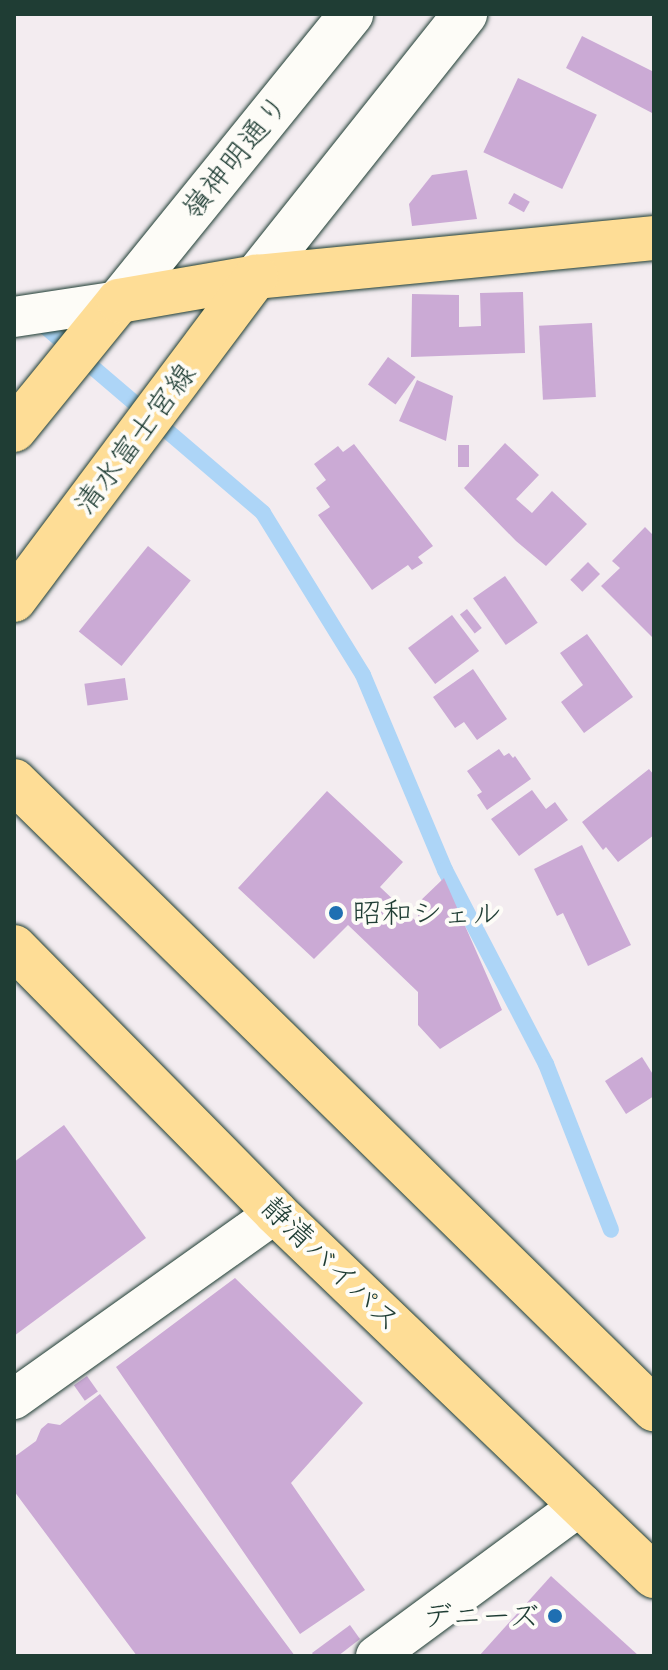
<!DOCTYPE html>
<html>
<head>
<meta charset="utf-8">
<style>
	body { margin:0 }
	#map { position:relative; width:668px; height:1670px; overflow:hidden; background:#f3ecf0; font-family:Sriracha,"Klee One",sans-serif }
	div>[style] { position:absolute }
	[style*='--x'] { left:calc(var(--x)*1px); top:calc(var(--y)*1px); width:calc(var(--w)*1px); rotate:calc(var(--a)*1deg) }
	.stream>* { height:16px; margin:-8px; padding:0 8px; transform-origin:8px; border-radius:8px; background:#add5f7 }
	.building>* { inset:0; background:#cbaad5; transform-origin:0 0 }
	.roads { filter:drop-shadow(0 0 2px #1f3d34) drop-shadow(0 0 2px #1f3d34) }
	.minor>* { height:40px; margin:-20px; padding:0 20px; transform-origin:20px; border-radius:20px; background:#fdfcf7 }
	.secondary>* { height:44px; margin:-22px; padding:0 22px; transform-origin:22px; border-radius:22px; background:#fdfcf7 }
	.primary>* { height:44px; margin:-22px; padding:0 22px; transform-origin:22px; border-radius:22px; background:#fedd96 }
	.trunk>* { height:44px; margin:-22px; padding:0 22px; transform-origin:22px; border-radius:22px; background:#fedd96 }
	.dots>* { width:22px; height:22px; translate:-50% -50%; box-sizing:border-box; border:4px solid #fdfcf7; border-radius:50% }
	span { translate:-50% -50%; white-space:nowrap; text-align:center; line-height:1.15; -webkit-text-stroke:8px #fdfcf7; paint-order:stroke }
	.street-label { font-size:30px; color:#1f3d34 }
	.poi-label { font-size:30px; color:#1f3d34 }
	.left { translate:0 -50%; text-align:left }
	.right { translate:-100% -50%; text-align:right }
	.frame { position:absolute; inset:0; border:16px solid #1f3d34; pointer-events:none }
</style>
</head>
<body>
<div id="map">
	<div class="stream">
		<div style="--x:35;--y:318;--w:300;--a:40.5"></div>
		<div style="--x:263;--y:513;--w:190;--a:58.3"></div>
		<div style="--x:363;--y:675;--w:212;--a:67.2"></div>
		<div style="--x:445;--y:870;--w:219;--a:62.5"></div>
		<div style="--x:546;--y:1064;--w:178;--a:68.6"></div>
	</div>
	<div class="building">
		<div style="clip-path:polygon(582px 36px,654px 72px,654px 114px,566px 68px)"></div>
		<div style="left:518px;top:78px;width:87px;height:82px;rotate:25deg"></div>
		<div style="clip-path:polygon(467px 170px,477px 219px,412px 226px,409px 204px,432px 175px)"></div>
		<div style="left:514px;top:193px;width:18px;height:12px;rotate:29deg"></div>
		<div style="clip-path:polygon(523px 292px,525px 353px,411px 357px,412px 294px,459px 295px,459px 327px,481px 326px,480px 293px)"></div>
		<div style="left:592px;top:323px;width:74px;height:53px;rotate:87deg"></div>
		<div style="left:388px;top:357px;width:34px;height:34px;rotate:36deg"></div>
		<div style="clip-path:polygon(417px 380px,453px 396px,446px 441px,399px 421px)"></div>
		<div style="clip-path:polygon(505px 443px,539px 475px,516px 499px,532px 513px,552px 491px,587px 524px,546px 566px,516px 541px,464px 488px)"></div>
		<div style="clip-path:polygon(354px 444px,433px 546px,418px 557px,423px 563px,412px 570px,408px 565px,372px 590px,318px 515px,330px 507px,316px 488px,326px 480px,314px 464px,338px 446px,343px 452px)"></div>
		<div style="left:458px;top:445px;width:11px;height:22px"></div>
		<div style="clip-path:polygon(645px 527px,654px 536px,654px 639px,601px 586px,620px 568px,612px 561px)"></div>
		<div style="left:148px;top:546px;width:55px;height:110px;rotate:39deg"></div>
		<div style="left:588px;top:562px;width:17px;height:25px;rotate:45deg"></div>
		<div style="left:505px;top:576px;width:57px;height:39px;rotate:55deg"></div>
		<div style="left:467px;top:609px;width:24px;height:9px;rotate:52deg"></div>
		<div style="left:452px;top:615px;width:45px;height:55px;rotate:53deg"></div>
		<div style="clip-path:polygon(587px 634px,633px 697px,584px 733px,561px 702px,583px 685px,560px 653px)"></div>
		<div style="clip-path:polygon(473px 669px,507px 719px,477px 740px,464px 722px,455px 728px,433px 697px)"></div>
		<div style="left:125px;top:678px;width:22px;height:41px;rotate:82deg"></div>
		<div style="clip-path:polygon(499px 749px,504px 756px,509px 753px,513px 758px,515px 756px,531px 779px,487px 810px,477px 795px,482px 792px,467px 771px)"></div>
		<div style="clip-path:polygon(649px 769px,654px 775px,654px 835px,618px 862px,606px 847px,603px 850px,582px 822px)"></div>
		<div style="clip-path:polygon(532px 790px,546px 809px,555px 802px,568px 820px,519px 856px,491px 819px)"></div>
		<div style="clip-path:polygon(327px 791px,403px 862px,380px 887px,418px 923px,418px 903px,444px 878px,502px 1010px,440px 1049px,418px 1025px,418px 992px,348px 925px,314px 959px,238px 888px)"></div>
		<div style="clip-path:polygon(582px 845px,631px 945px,588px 966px,563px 913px,557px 916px,534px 869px)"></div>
		<div style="clip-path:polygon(642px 1057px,654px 1076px,654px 1096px,626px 1114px,605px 1081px)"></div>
		<div style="clip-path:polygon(64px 1125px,146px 1238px,14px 1336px,14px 1162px)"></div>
		<div style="clip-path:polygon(235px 1278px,363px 1403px,291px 1483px,365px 1590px,300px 1634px,116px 1367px)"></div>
		<div style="left:87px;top:1376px;width:19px;height:16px;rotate:55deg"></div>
		<div style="clip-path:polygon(100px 1394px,295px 1656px,137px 1656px,14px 1491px,14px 1457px,36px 1441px,41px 1429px,48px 1423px,60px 1425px)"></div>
		<div style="clip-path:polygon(551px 1576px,639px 1656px,479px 1656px)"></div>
		<div style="clip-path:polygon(350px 1625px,360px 1639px,338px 1656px,314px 1656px,312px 1653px)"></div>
	</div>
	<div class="roads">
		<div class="minor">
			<div style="--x:14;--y:317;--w:106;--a:-8.7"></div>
			<div style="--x:14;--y:1399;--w:321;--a:-35.4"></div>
			<div style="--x:376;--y:1656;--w:256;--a:-36.4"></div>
		</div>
		<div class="secondary">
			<div style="--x:256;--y:277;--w:336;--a:-51.5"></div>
			<div style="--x:119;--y:301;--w:369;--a:-51"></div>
		</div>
		<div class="primary">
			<div style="--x:14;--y:430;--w:166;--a:-50.9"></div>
			<div style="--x:119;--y:301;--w:139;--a:-9.9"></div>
			<div style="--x:256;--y:277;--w:400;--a:-5.6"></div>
			<div style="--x:14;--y:600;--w:404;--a:-53.2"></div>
		</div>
		<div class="trunk">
			<div style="--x:14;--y:781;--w:897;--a:44.46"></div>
			<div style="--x:14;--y:947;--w:373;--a:45.4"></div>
			<div style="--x:276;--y:1213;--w:524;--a:43.84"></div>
		</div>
	</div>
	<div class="dots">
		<div style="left:336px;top:913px;background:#1f6fb2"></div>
		<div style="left:555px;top:1616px;background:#1f6fb2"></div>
	</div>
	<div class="street-label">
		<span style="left:235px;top:157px;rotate:-51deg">嶺神明通り</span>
		<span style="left:135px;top:439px;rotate:-53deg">清水富士宮線</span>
		<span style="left:331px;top:1264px;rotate:44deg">静清バイパス</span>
	</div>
	<div class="poi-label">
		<span class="left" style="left:352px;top:913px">昭和シェル</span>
		<span class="right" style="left:539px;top:1616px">デニーズ</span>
	</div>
	<div class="frame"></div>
</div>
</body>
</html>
